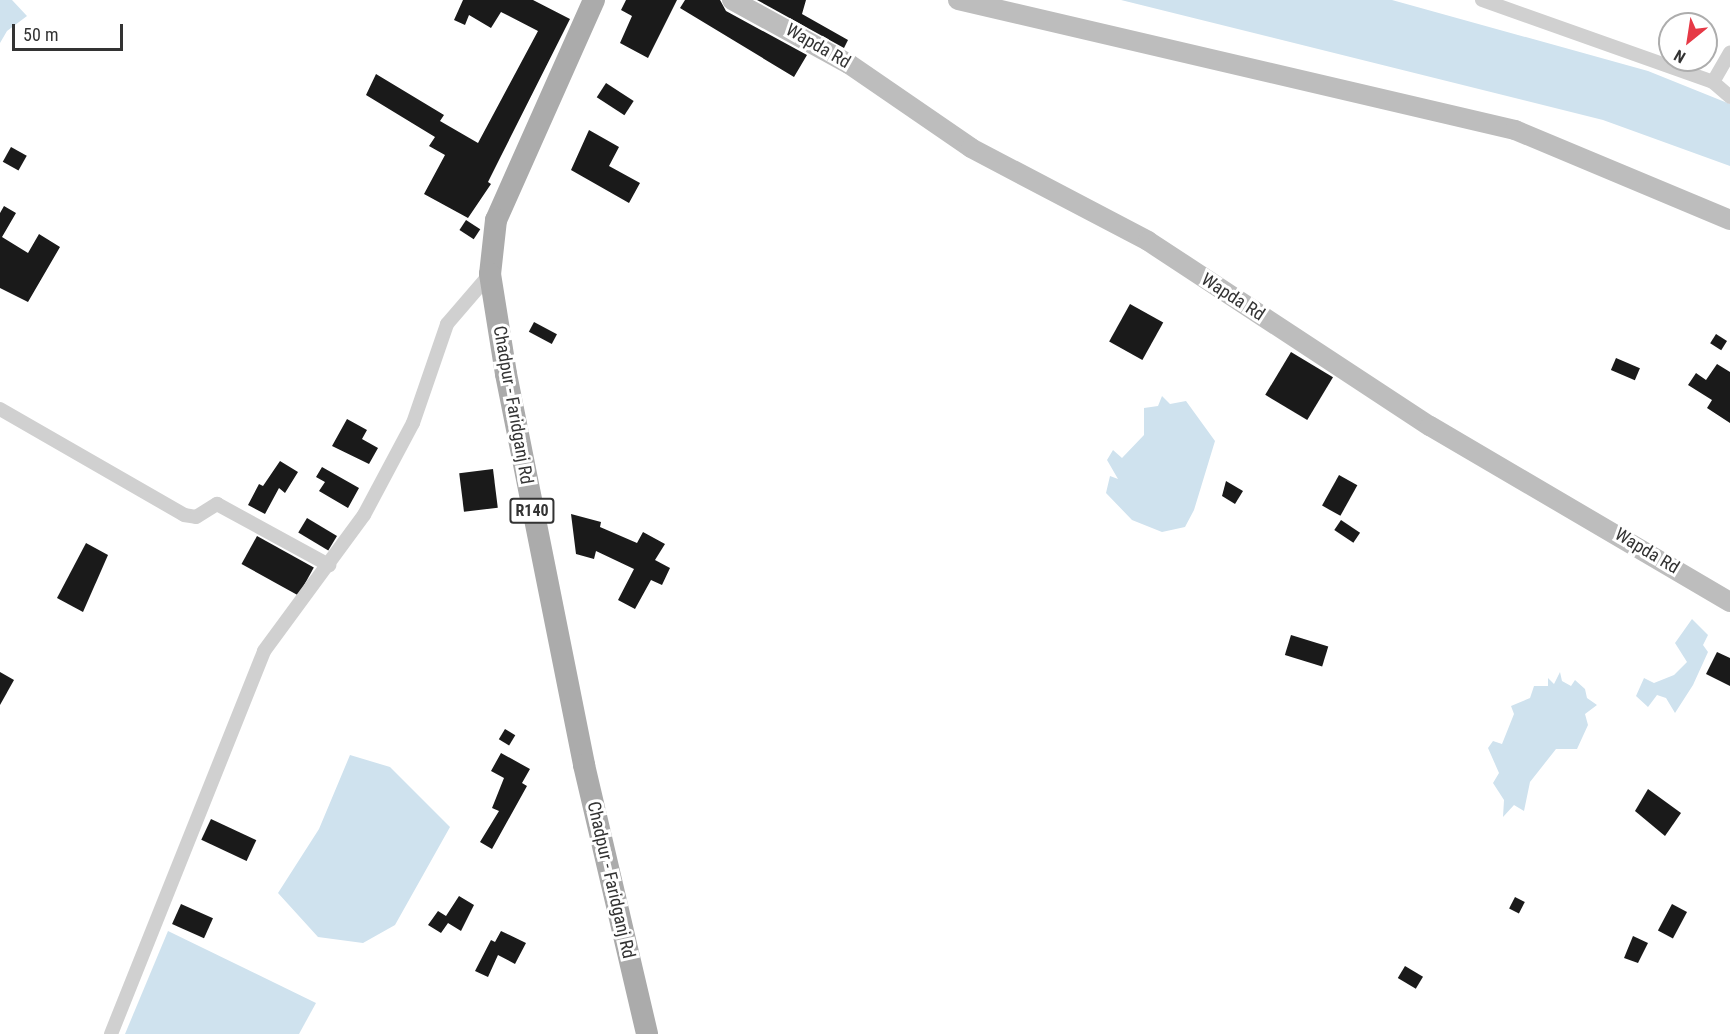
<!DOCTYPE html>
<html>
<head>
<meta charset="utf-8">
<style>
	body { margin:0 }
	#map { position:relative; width:1730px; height:1034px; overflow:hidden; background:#fff; font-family:"Roboto Condensed",sans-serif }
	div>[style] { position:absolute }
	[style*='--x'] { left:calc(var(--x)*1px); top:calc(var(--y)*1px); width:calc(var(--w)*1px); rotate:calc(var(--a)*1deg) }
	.water>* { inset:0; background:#cfe2ee }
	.building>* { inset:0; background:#1a1a1a; transform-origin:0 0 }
	.minor>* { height:14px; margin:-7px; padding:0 7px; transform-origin:7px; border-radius:7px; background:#d0d0d0 }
	.secondary>* { height:20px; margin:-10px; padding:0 10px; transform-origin:10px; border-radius:10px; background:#bdbdbd }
	.primary>* { height:22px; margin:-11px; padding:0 11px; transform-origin:11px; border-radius:11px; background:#ababab }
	span { translate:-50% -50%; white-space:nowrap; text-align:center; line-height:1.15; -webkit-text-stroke:6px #fff; paint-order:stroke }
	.shield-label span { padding:2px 4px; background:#fff; border:2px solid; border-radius:4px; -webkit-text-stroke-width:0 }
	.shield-label { font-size:16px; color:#333; font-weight:700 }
	.street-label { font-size:18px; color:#333 }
	.north { position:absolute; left:1658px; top:12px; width:60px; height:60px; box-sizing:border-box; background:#fff; border:2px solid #adadad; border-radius:50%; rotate:210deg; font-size:16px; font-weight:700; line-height:24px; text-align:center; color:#333 }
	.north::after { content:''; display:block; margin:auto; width:21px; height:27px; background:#e63946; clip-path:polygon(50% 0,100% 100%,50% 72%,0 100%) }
	.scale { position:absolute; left:12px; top:24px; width:111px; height:27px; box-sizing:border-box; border:3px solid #333; border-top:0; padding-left:8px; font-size:18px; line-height:21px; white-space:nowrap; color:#333; -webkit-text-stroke:4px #fff; paint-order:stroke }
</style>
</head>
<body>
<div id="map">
	<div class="water">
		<div style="clip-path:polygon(0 0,12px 0,27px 16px,7px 31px,0 43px)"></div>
		<div style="clip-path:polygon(1121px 0,1392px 0,1648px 71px,1730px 104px,1730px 166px,1603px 120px)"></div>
		<div style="clip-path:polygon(1162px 396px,1170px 404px,1186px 401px,1215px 441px,1194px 510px,1185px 527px,1162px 532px,1132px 520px,1106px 493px,1110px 476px,1118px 479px,1107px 460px,1113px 450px,1122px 458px,1144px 435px,1144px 408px,1158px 406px)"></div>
		<div style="clip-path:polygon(1692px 619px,1708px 635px,1703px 645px,1708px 652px,1693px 685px,1675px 713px,1666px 698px,1657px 695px,1648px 707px,1636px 696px,1644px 678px,1654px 683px,1674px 675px,1687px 662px,1675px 643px)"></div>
		<div style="clip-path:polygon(1560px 672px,1562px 681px,1571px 686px,1575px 680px,1585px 689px,1587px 698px,1597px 705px,1585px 714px,1588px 725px,1577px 749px,1556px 749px,1530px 782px,1524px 811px,1514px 805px,1503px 817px,1504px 800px,1493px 783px,1499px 773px,1488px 748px,1493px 741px,1502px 744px,1514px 714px,1511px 706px,1530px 698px,1534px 686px,1548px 686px,1548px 678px,1554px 684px)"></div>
		<div style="clip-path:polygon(350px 755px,390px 767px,450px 827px,395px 925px,363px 943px,318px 937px,278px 893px,319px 829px)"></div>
		<div style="clip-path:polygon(168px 931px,316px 1003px,299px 1034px,125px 1034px)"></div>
	</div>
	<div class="building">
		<div style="clip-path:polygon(463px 0,533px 0,570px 19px,501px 156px,488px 182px,491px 184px,468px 218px,424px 194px,445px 155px,429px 146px,435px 137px,366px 95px,376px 74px,444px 115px,440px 121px,478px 143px,538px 31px,501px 12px,491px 28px,469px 15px,465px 25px,454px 20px)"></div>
		<div style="clip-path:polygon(626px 0,677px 0,648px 58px,620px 43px,632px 16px,621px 10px)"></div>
		<div style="clip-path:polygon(685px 0,720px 0,726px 11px,807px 55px,794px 77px,680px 8px)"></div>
		<div style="clip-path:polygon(757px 0,806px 0,802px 14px,848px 40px,844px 48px)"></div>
		<div style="left:606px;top:83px;width:33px;height:17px;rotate:33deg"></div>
		<div style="clip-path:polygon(589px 130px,619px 147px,609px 166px,640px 183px,629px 203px,571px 170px)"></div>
		<div style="left:11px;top:147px;width:18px;height:17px;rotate:29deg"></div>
		<div style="clip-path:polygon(4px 206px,16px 213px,2px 237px,28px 253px,39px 234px,60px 247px,28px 302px,0 288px,0 213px)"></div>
		<div style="left:466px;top:220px;width:17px;height:12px;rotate:33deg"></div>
		<div style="left:1130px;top:304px;width:38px;height:43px;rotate:29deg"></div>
		<div style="left:534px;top:322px;width:26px;height:11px;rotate:28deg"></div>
		<div style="left:1716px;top:334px;width:13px;height:11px;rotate:32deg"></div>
		<div style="left:1291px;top:352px;width:49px;height:50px;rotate:31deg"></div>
		<div style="left:1616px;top:358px;width:26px;height:13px;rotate:23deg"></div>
		<div style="clip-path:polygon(1717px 364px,1730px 372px,1730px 423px,1707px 408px,1712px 400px,1688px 385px,1696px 373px,1706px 380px)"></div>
		<div style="clip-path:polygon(347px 419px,367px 430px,362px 439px,378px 448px,369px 464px,332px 446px)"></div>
		<div style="clip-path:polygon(280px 461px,298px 472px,285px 493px,279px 488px,265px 514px,248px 505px,259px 484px,263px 486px)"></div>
		<div style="clip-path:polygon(322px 467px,359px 488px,348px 508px,319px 491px,325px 482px,316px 477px)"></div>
		<div style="left:493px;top:469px;width:39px;height:34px;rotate:83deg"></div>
		<div style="left:1339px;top:475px;width:21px;height:35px;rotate:29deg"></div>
		<div style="clip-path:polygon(1226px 481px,1243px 491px,1235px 504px,1222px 496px)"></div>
		<div style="clip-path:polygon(571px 514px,601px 522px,600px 527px,637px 543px,643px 532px,665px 544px,655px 560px,670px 568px,662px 585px,651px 580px,635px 609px,618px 600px,634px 569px,596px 551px,594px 559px,576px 554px)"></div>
		<div style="left:307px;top:518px;width:35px;height:17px;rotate:31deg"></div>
		<div style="left:1341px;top:520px;width:23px;height:12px;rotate:34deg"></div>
		<div style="left:257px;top:536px;width:65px;height:32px;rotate:29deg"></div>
		<div style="clip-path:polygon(86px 543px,108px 555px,83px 612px,57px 598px)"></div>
		<div style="left:1291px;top:635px;width:39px;height:21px;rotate:17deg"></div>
		<div style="clip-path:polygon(1717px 652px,1730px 658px,1730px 686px,1706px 674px)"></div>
		<div style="clip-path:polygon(0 672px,14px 680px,0 705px)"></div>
		<div style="left:505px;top:729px;width:12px;height:12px;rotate:31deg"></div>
		<div style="clip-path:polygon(501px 753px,530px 769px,522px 783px,527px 786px,492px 849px,480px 842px,499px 811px,492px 808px,504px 778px,491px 771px)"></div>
		<div style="clip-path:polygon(1648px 789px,1681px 813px,1665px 836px,1635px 811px)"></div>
		<div style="left:211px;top:819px;width:50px;height:23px;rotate:25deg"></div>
		<div style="clip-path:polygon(459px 896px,474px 905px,461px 931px,448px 923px,441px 933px,428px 925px,438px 911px,446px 916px)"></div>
		<div style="left:1515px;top:897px;width:11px;height:13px;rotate:27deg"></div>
		<div style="left:181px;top:904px;width:35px;height:22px;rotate:24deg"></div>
		<div style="left:1672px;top:904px;width:17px;height:30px;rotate:28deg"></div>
		<div style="clip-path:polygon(501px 931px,526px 943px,515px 964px,498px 955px,488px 977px,475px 971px,491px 940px,495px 942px)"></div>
		<div style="clip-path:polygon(1633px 936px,1648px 943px,1638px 963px,1624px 958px)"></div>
		<div style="left:1405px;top:966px;width:21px;height:14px;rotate:31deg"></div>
	</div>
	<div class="minor">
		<div style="--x:1482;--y:0;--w:245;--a:19.5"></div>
		<div style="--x:1713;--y:82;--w:23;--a:41"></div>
		<div style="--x:1713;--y:82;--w:34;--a:-60"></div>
		<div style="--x:0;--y:409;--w:212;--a:29.9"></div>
		<div style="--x:184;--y:515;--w:12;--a:9"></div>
		<div style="--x:196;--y:517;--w:25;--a:-32"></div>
		<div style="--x:217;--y:504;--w:128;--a:28.6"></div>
		<div style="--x:111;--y:1034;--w:412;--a:-68.2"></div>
		<div style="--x:264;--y:651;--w:169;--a:-53.7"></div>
		<div style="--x:364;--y:515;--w:104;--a:-62"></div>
		<div style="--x:413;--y:423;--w:105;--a:-71"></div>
		<div style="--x:447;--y:324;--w:66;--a:-49.3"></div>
	</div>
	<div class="secondary">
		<div style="--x:732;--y:0;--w:133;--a:28.7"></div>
		<div style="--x:849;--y:64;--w:148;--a:34.5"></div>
		<div style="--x:971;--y:148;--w:200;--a:27.7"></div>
		<div style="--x:1148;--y:241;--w:337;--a:33.3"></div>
		<div style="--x:1430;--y:426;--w:348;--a:30.4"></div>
		<div style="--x:958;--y:0;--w:572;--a:13.14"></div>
		<div style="--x:1515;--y:130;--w:233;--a:22.7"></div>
	</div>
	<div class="primary">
		<div style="--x:594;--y:0;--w:241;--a:114"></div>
		<div style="--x:496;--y:220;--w:54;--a:96.3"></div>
		<div style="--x:490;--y:274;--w:101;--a:80.9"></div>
		<div style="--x:506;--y:374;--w:399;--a:78.7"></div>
		<div style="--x:584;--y:765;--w:276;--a:76.8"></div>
	</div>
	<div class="shield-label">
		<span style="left:532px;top:511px">R140</span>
	</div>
	<div class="street-label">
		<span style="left:818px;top:46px;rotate:30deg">Wapda Rd</span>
		<span style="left:1233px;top:297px;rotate:33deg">Wapda Rd</span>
		<span style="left:513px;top:405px;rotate:80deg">Chadpur - Faridganj Rd</span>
		<span style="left:1647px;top:551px;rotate:31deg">Wapda Rd</span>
		<span style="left:611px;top:880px;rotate:77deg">Chadpur - Faridganj Rd</span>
	</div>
	<div class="north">N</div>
	<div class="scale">50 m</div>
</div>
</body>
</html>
